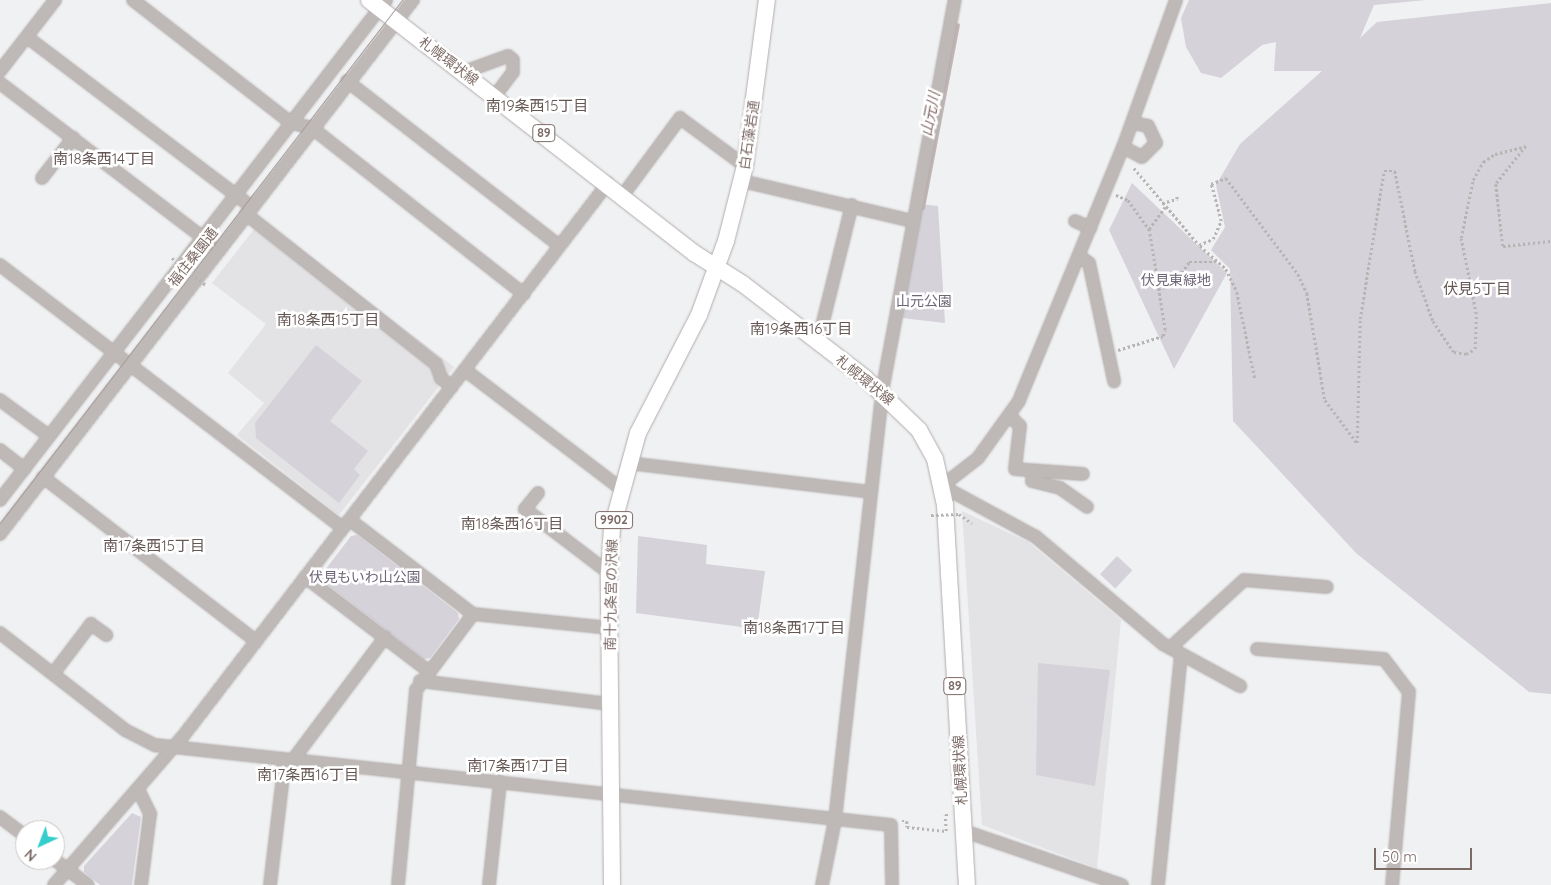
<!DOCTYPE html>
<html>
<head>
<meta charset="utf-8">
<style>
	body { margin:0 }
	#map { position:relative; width:1551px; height:885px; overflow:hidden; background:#f0f1f3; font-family:Quicksand,"Noto Sans JP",sans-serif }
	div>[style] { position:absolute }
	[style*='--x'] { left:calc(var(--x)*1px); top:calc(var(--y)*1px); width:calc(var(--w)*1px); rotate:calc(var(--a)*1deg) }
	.built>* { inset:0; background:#e3e2e4 }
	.green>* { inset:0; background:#d5d2da; transform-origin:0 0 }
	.stream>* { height:4px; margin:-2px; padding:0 2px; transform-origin:2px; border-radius:2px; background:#c3b6b6 }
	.path>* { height:2.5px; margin-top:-1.25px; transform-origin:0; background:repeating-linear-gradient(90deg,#b8b4b3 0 2.5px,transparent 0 5px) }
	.roads { filter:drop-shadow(0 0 1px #b2acab) drop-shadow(0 0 1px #b2acab) }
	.minor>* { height:12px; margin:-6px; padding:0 6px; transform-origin:6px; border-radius:6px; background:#beb8b6 }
	.major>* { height:16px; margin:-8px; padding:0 8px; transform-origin:8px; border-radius:8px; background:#fff }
	.tram>* { height:1px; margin:-0.5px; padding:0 0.5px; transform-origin:0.5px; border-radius:0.5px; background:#a59d9b }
	.path-bridge>* { height:2.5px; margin-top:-1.25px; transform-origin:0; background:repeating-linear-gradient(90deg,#b8b4b3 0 2.5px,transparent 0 5px) }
	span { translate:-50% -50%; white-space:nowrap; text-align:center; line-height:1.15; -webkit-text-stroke:5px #fff; paint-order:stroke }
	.shield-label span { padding:1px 4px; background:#fff; border:1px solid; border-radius:4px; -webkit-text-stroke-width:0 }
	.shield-label { font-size:12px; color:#7d6b66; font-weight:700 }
	.street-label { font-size:14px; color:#7d6b66 }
	.park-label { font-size:14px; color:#6e6476 }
	.neighbourhood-label { font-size:15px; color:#645653 }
	.water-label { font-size:15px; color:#896d6c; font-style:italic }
	.north { position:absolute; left:15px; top:820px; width:50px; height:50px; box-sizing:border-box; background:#fff; border:1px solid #cbc4c2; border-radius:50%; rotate:223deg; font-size:14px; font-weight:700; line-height:20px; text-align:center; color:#7d6b66 }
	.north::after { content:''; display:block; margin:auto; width:18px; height:22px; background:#36cdcd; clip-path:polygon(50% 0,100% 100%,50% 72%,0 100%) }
	.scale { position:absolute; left:1374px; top:848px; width:98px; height:22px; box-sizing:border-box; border:2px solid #7d6b66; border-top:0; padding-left:6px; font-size:15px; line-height:18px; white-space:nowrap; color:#7d6b66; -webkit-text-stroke:4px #fff; paint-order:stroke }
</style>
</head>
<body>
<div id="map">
	<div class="built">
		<div style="clip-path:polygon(262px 219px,454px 367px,339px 515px,237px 435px,264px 403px,228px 373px,266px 324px,212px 283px)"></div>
		<div style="clip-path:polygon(962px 511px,1028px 542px,1121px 620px,1097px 868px,982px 825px)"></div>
	</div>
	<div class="green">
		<div style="clip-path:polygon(1189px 0,1426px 0,1374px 5px,1360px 38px,1377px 22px,1551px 3px,1551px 694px,1529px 692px,1356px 553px,1233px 421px,1230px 269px,1211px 250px,1225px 227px,1216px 185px,1240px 144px,1322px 71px,1274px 71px,1276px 42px,1262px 45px,1221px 78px,1201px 73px,1186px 47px,1181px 18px)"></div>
		<div style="clip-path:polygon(1132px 183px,1227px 273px,1174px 369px,1109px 230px)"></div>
		<div style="clip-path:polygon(921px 204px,938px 206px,945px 323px,902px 318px)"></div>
		<div style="clip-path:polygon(316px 345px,362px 381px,330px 421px,368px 451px,354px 469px,360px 475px,339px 503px,256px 438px,255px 423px)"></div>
		<div style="clip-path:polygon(357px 535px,458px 613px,459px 619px,430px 658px,424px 659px,319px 578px,351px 536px)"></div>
		<div style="clip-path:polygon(638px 536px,707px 545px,706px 564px,765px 571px,757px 629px,636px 613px)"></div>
		<div style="left:1117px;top:556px;width:21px;height:25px;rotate:43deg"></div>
		<div style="clip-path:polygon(1038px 663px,1110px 670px,1095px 786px,1036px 775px)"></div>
		<div style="clip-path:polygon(132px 813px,141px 817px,132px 885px,100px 885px,84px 872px,84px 866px)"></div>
	</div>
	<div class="stream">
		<div style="--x:923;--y:208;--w:186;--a:-79.2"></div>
	</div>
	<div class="path">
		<div style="--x:1134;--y:168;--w:101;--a:49.8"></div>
		<div style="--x:1199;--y:245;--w:15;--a:-23"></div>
		<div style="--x:1213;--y:239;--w:20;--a:-66"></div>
		<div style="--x:1221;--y:221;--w:38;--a:-105"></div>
		<div style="--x:1211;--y:184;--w:16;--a:-22"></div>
		<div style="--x:1226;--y:178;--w:120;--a:53.1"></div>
		<div style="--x:1298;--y:274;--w:21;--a:65"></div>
		<div style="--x:1307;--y:293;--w:109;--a:80.5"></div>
		<div style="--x:1325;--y:400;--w:54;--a:53.3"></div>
		<div style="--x:1357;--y:443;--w:124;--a:-88.6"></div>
		<div style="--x:1360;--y:319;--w:150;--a:-80.8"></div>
		<div style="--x:1384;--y:171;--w:11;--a:0"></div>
		<div style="--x:1395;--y:171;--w:102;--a:78.7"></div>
		<div style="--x:1415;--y:271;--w:53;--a:70.2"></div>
		<div style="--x:1433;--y:321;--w:37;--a:56"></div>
		<div style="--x:1454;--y:352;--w:12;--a:9"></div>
		<div style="--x:1466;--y:354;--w:10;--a:-29"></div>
		<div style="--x:1475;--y:349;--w:35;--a:-88"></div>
		<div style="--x:1476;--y:314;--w:77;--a:-101.2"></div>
		<div style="--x:1461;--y:238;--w:59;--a:-78.3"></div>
		<div style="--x:1473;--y:180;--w:21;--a:-61"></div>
		<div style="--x:1483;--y:162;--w:14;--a:-34"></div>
		<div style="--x:1495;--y:154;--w:32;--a:-14"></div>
		<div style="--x:1526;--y:146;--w:48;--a:128.3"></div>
		<div style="--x:1496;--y:184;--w:62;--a:83.6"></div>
		<div style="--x:1503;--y:246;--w:48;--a:-5.9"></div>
		<div style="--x:1116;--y:195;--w:13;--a:23"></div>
		<div style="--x:1128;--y:200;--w:36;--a:54"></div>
		<div style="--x:1162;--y:203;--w:16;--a:-15"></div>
		<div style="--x:1177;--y:199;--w:5;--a:-101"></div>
		<div style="--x:1200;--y:246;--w:35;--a:41"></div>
		<div style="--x:1226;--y:269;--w:25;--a:64"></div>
		<div style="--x:1237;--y:292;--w:89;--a:78.3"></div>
		<div style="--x:1158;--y:289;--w:16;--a:-15"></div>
		<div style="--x:1173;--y:285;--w:28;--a:-55"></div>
		<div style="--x:1189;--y:262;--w:27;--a:0"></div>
		<div style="--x:1118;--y:350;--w:47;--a:-17.3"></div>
		<div style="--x:1163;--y:336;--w:6;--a:-72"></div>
		<div style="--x:1165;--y:330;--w:102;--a:-99"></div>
		<div style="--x:1149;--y:229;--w:27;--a:-54"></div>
		<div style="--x:959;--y:514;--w:16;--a:35"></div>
		<div style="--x:902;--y:821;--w:5;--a:0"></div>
		<div style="--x:907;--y:821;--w:6;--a:90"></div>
		<div style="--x:907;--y:827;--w:39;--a:6"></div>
		<div style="--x:946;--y:831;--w:16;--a:-94"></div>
		<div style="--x:945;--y:815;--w:5;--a:0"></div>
	</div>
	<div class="roads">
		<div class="minor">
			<div style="--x:133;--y:0;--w:200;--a:37.9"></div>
			<div style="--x:291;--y:123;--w:22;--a:13"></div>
			<div style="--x:312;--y:128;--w:269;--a:38.1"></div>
			<div style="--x:1176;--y:0;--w:156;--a:109.8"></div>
			<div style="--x:1123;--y:147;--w:274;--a:112.3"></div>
			<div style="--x:1019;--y:401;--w:70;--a:125.7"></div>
			<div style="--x:978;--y:458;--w:46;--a:142.1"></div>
			<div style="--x:942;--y:486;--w:107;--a:28.5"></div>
			<div style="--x:1036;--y:537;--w:166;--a:40.1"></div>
			<div style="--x:1163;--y:644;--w:88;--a:28.6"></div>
			<div style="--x:27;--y:37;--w:282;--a:37.1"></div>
			<div style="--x:0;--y:71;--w:90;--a:-52.2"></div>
			<div style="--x:464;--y:72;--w:47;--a:-20"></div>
			<div style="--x:508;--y:56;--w:6;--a:39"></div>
			<div style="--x:513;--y:60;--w:12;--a:90"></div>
			<div style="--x:513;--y:72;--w:30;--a:127"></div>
			<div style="--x:347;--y:81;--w:269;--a:37.8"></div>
			<div style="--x:0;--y:83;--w:264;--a:37.3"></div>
			<div style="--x:1123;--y:147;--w:21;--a:28"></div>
			<div style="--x:1142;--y:157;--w:20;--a:-45"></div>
			<div style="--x:1156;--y:143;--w:19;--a:-115"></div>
			<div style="--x:1148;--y:126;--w:16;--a:-169"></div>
			<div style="--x:42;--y:178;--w:51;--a:-52.2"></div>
			<div style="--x:742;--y:181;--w:175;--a:13.2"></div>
			<div style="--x:623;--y:195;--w:96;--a:-53.5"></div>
			<div style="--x:680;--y:118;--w:81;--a:36.4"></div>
			<div style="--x:246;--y:214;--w:242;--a:38.3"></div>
			<div style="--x:436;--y:364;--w:15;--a:70"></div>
			<div style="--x:441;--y:378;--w:14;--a:39"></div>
			<div style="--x:1075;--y:221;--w:17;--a:24"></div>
			<div style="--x:1079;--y:256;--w:12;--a:35"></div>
			<div style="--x:1089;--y:263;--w:121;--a:78"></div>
			<div style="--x:0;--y:265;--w:432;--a:37.5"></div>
			<div style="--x:818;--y:342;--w:141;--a:-76.1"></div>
			<div style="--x:465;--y:370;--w:195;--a:37.3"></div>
			<div style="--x:0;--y:400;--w:61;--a:36.3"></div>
			<div style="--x:1010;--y:416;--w:14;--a:45"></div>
			<div style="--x:1020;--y:426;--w:43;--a:96.6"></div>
			<div style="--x:1015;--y:469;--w:68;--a:4.2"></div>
			<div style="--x:0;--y:450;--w:31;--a:38"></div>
			<div style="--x:628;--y:463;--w:244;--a:6.8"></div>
			<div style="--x:1033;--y:471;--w:10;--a:96"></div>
			<div style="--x:1032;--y:481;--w:29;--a:14"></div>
			<div style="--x:1060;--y:488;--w:33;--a:35"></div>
			<div style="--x:43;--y:477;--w:269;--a:37.6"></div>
			<div style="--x:538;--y:493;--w:21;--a:129"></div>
			<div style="--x:525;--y:509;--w:106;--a:37.3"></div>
			<div style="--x:0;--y:500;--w:632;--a:-52.33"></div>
			<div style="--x:350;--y:520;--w:155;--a:37.4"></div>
			<div style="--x:473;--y:614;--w:138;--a:5.8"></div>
			<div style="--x:0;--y:534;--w:675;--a:-52.28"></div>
			<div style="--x:305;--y:577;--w:153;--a:37.3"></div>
			<div style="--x:0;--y:633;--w:158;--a:37.8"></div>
			<div style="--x:125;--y:730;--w:34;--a:27"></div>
			<div style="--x:155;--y:745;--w:740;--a:6.2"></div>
			<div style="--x:891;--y:825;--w:60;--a:89"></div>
			<div style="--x:1170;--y:648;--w:100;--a:-42.6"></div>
			<div style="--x:1244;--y:580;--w:83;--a:4.8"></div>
			<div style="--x:1257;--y:649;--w:127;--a:4.5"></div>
			<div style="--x:1384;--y:659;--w:41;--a:52.9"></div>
			<div style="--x:1409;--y:692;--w:194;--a:95"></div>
			<div style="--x:53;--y:674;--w:63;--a:-52.8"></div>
			<div style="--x:91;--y:624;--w:19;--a:36"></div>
			<div style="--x:420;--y:681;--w:191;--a:6.9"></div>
			<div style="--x:292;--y:761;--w:155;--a:-53.1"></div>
			<div style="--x:138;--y:789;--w:28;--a:64"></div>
			<div style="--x:150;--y:814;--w:72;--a:97.2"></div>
			<div style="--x:0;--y:817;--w:31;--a:37"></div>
			<div style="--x:964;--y:831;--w:167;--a:18.9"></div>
			<div style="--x:55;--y:860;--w:41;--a:37.1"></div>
			<div style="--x:54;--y:885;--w:198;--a:-49.1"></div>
			<div style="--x:184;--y:735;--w:696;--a:-52.47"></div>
			<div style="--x:270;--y:885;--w:126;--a:-83.2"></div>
			<div style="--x:398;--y:885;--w:196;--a:-84.7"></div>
			<div style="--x:416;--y:690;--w:95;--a:-53.1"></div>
			<div style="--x:489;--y:885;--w:104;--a:-83.9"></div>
			<div style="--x:822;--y:885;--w:66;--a:-78.7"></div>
			<div style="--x:835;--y:820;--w:431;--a:-83.7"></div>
			<div style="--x:882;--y:392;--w:399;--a:-79.5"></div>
			<div style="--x:1158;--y:885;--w:231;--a:-84.3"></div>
		</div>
		<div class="major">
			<div style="--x:369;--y:0;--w:412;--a:37.9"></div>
			<div style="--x:694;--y:253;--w:58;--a:32.3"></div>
			<div style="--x:743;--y:284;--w:154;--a:37.6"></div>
			<div style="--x:865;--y:378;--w:75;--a:43.9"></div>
			<div style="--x:919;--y:430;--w:33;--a:61"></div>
			<div style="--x:935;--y:459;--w:47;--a:77.7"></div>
			<div style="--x:945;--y:505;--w:381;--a:86.7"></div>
			<div style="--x:612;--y:885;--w:312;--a:-90.6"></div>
			<div style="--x:609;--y:573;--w:45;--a:-86.2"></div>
			<div style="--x:612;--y:528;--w:98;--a:-74.7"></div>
			<div style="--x:638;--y:433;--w:133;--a:-62.7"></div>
			<div style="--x:699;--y:315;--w:79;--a:-70"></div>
			<div style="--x:726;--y:241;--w:77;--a:-75.8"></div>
			<div style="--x:745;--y:166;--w:167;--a:-82.5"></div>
		</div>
	</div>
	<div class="tram">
		<div style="--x:0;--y:523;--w:660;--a:-52.45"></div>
	</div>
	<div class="path-bridge">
		<div style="--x:172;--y:258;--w:43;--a:38.5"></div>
		<div style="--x:931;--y:515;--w:28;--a:-2"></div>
	</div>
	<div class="shield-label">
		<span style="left:544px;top:133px">89</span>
		<span style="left:614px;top:520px">9902</span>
		<span style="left:955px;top:686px">89</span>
	</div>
	<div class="street-label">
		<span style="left:449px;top:61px;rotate:37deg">札幌環状線</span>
		<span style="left:749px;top:135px;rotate:-82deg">白石藻岩通</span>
		<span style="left:193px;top:257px;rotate:-52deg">福住桑園通</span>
		<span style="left:865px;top:380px;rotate:39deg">札幌環状線</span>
		<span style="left:611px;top:595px;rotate:-89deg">南十九条宮の沢線</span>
		<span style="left:960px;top:770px;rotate:-93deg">札幌環状線</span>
	</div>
	<div class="park-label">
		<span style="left:1176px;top:280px">伏見東緑地</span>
		<span style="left:924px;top:301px">山元公園</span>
		<span style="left:365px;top:577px">伏見もいわ山公園</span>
	</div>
	<div class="neighbourhood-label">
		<span style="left:537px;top:106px">南19条西15丁目</span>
		<span style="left:104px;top:159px">南18条西14丁目</span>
		<span style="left:1477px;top:289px">伏見5丁目</span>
		<span style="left:328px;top:320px">南18条西15丁目</span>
		<span style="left:801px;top:329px">南19条西16丁目</span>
		<span style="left:512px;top:524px">南18条西16丁目</span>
		<span style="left:154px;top:546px">南17条西15丁目</span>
		<span style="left:794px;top:628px">南18条西17丁目</span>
		<span style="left:518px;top:766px">南17条西17丁目</span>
		<span style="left:308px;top:775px">南17条西16丁目</span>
	</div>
	<div class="water-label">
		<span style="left:930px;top:114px;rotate:-79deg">山元川</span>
	</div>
	<div class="north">N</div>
	<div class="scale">50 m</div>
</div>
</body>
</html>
